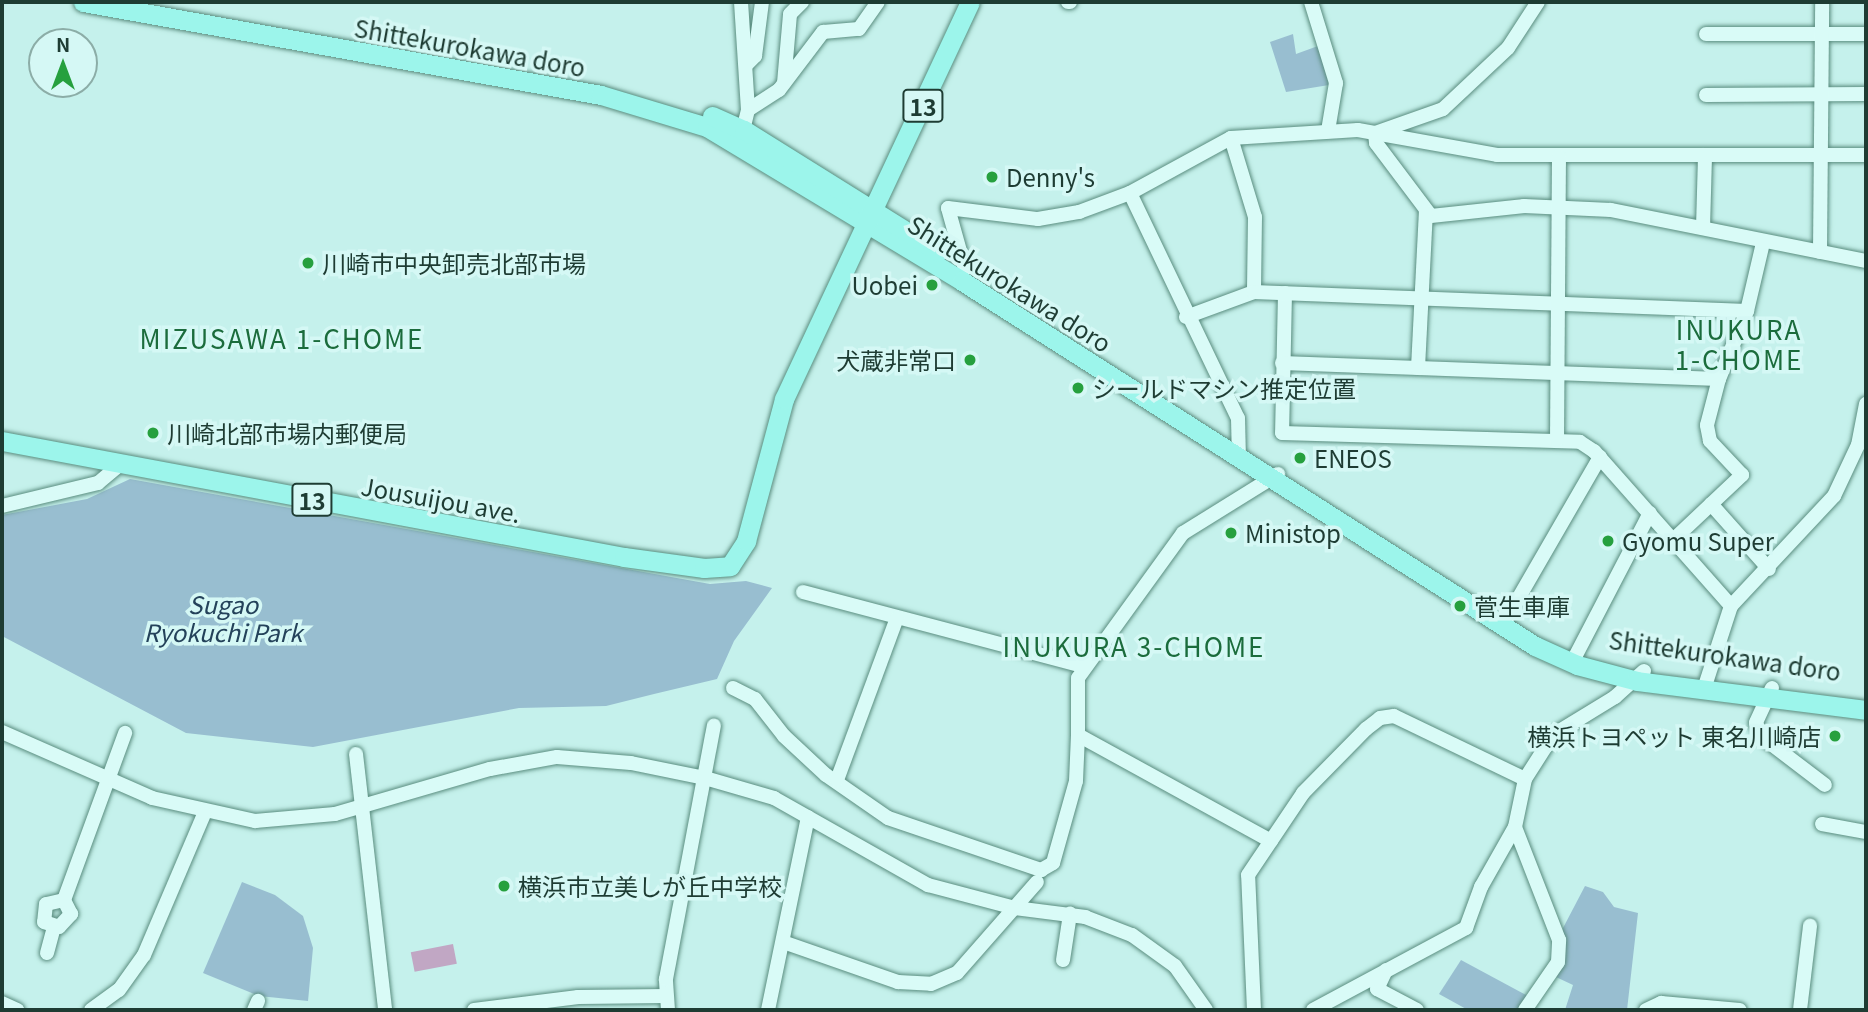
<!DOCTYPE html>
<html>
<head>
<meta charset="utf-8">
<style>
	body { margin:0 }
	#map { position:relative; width:1868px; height:1012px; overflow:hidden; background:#c5f1ec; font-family:Georgia,"Noto Sans JP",serif }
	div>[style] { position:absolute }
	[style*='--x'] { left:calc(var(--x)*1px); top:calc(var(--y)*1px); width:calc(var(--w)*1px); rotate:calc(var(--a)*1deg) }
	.green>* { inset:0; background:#98bed0 }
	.water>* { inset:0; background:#c1a7c4; transform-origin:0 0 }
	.roads { filter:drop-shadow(0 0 2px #5a8d7f) drop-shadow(0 0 2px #5a8d7f) }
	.minor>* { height:14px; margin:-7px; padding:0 7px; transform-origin:7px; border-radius:7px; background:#d9fbf7 }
	.major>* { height:19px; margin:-9.5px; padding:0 9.5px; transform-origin:9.5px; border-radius:9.5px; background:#9cf5eb }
	.dots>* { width:19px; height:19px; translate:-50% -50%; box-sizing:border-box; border:4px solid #d5f8f5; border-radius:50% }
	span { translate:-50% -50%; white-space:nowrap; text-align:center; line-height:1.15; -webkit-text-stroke:7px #d5f8f5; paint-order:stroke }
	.shield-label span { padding:2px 5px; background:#d5f8f5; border:2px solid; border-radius:5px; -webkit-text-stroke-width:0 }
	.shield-label { font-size:23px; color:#1e3c33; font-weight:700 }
	.street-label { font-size:24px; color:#1e3c33 }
	.poi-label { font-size:24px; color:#1e3c33 }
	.left { translate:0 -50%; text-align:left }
	.right { translate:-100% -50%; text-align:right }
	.park-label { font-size:24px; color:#24425a; font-style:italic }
	.neighbourhood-label { font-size:26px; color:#1b6c3c; letter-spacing:2px }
	.frame { position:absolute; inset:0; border:4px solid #1e3c33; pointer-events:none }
	.north { position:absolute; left:28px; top:28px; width:70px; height:70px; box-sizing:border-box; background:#d5f8f5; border:2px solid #8cada7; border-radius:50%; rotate:0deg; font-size:19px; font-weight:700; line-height:28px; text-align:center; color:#1e3c33 }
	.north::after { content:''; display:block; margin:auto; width:24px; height:32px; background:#26a03e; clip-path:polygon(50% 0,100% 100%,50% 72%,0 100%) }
</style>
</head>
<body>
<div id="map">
	<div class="green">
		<div style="clip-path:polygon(1293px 34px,1296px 54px,1318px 46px,1329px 85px,1286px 92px,1270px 42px)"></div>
		<div style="clip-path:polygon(130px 479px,710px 584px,746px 581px,772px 588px,734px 641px,717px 679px,654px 694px,606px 706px,519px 708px,313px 747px,186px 733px,2px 636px,2px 515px,87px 499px)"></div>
		<div style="clip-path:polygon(242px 882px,275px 895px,303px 916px,313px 948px,308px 1001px,259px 996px,203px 973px)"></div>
		<div style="clip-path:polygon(1585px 886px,1603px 892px,1614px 907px,1638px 913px,1627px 1010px,1565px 1010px,1573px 985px,1556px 977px,1563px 928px)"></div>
		<div style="clip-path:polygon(1461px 960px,1528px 996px,1518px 1010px,1468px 1010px,1439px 994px)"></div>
	</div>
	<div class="water">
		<div style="left:453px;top:944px;width:20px;height:43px;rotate:79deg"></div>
	</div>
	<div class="roads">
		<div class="minor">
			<div style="--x:1068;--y:2;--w:2;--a:0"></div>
			<div style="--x:1311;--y:2;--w:85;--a:72.8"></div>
			<div style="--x:1336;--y:83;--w:49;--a:99.5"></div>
			<div style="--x:1706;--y:34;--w:160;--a:0"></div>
			<div style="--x:746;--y:65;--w:13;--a:-45"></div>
			<div style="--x:755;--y:56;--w:54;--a:-82.6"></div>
			<div style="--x:784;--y:83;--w:69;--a:-85"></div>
			<div style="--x:790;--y:14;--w:17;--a:-45"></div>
			<div style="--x:1706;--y:95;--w:160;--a:-0.4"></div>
			<div style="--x:748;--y:110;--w:37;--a:-33"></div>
			<div style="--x:779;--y:90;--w:73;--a:-52.8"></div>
			<div style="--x:823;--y:32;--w:36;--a:-5"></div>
			<div style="--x:859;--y:29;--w:33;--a:-55"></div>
			<div style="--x:1375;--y:133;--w:10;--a:84"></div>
			<div style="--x:1376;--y:143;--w:91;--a:53"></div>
			<div style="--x:1431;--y:216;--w:94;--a:-6.1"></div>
			<div style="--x:1524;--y:206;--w:87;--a:2.6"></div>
			<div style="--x:1611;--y:210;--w:260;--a:11.3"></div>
			<div style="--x:1375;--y:133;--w:72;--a:-19.4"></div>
			<div style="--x:1443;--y:109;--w:89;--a:-43.2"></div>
			<div style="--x:1508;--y:48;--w:55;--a:-56.9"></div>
			<div style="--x:741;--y:138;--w:29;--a:-76"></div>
			<div style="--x:748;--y:110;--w:108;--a:-93.7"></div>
			<div style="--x:1231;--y:138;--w:83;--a:73.1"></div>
			<div style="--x:1255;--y:217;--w:75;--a:90.8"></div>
			<div style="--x:1130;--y:193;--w:250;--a:64.4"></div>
			<div style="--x:1238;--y:418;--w:40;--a:88.6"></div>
			<div style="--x:1703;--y:228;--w:73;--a:-88.4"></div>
			<div style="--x:1820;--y:252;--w:250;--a:-89.5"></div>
			<div style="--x:965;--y:269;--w:63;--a:-105.6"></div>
			<div style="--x:948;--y:208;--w:91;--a:7"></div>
			<div style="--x:1038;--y:219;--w:42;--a:-9.7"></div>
			<div style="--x:1079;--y:212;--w:54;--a:-20.4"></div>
			<div style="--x:1130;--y:193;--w:115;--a:-28.6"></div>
			<div style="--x:1231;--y:138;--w:127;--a:-3.6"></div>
			<div style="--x:1358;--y:130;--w:141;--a:10.2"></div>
			<div style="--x:1497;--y:155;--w:369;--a:0"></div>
			<div style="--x:1285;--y:293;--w:140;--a:91.2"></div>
			<div style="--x:1282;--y:433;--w:298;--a:1.7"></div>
			<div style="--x:1580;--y:442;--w:17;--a:33"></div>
			<div style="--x:1594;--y:451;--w:207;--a:48.5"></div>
			<div style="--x:1186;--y:317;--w:72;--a:-20.2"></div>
			<div style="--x:1254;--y:292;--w:493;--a:2.2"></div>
			<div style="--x:1282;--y:363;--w:437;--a:2.1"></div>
			<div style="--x:1418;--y:368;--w:156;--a:-87.1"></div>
			<div style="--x:1557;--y:440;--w:283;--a:-89.6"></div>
			<div style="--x:1711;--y:504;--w:87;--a:48.3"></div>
			<div style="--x:2;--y:506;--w:99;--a:-13.5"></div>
			<div style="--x:98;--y:483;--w:30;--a:-40"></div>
			<div style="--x:1673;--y:540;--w:95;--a:-43.3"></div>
			<div style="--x:1742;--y:475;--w:47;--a:-133.3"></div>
			<div style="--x:1710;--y:441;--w:16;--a:-101"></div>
			<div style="--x:1707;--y:425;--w:48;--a:-75.4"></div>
			<div style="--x:1719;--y:379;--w:74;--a:-67.6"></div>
			<div style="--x:1747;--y:311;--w:70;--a:-76.8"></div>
			<div style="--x:803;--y:592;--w:291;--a:14.8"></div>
			<div style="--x:1507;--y:618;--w:186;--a:-60"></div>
			<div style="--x:1576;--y:655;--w:160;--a:-62.5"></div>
			<div style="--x:733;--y:688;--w:25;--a:27"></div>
			<div style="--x:755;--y:699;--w:47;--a:51.9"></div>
			<div style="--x:784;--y:736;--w:57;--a:42.9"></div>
			<div style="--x:826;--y:775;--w:75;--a:34.7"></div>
			<div style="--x:888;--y:818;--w:162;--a:18.8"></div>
			<div style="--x:1041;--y:870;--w:14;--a:-30"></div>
			<div style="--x:1053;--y:863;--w:85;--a:-74.3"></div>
			<div style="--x:1076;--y:781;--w:46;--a:-87.5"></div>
			<div style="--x:1772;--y:688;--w:38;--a:115"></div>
			<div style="--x:1756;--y:723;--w:15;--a:67"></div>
			<div style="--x:1762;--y:737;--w:79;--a:37.3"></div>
			<div style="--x:1704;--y:689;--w:87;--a:-72"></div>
			<div style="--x:1731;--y:606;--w:151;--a:-46.9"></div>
			<div style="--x:1834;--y:496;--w:56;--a:-64.8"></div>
			<div style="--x:1858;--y:445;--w:42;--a:-79"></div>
			<div style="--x:2;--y:732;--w:164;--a:23.7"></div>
			<div style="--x:152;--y:798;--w:106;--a:12.6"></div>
			<div style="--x:255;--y:821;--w:80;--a:-5"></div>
			<div style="--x:335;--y:814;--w:161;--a:-16.2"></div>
			<div style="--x:490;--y:769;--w:68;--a:-10.2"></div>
			<div style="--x:557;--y:757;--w:74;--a:4.6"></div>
			<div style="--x:631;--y:763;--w:76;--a:11.5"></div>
			<div style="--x:705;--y:778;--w:72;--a:16.2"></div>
			<div style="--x:774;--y:798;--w:177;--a:29.5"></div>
			<div style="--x:928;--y:885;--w:90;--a:14.8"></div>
			<div style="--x:1015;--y:908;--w:71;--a:7.3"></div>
			<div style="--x:1085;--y:917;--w:50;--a:21"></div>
			<div style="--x:1132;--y:935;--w:53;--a:35.8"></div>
			<div style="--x:1175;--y:966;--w:54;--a:54.8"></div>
			<div style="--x:356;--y:754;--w:258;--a:83.5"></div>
			<div style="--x:837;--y:780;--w:173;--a:-69.7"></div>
			<div style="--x:1822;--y:824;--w:45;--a:10.3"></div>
			<div style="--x:1271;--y:841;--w:220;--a:-151.2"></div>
			<div style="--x:1078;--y:735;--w:57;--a:-90"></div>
			<div style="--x:1078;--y:678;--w:179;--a:-54.1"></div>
			<div style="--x:1183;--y:533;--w:112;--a:-31.8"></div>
			<div style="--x:64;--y:900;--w:18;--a:167"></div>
			<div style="--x:46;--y:904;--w:18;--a:96"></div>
			<div style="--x:44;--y:922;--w:16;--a:18"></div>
			<div style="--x:59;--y:927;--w:18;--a:-47"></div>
			<div style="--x:71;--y:914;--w:16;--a:-117"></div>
			<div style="--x:64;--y:900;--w:178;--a:-69.9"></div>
			<div style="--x:783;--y:942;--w:122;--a:19.2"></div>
			<div style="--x:898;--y:982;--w:33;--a:3"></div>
			<div style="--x:931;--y:984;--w:28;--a:-23"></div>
			<div style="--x:957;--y:973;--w:121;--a:-48.7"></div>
			<div style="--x:47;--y:953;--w:28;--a:-75"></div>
			<div style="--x:1063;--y:960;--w:47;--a:-81.3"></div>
			<div style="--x:1386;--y:970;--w:21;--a:115"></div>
			<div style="--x:1377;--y:989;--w:45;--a:27.7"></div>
			<div style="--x:2;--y:1003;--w:17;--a:25"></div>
			<div style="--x:91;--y:1010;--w:34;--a:-36"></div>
			<div style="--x:119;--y:990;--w:43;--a:-54.5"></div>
			<div style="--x:144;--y:955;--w:153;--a:-66.9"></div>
			<div style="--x:254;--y:1010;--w:10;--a:-66"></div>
			<div style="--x:474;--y:1010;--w:105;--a:-7.1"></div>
			<div style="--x:578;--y:997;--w:88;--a:-0.7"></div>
			<div style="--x:668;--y:1010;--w:31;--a:-94"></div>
			<div style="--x:666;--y:979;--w:258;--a:-79.3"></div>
			<div style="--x:768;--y:1010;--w:197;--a:-78.3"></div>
			<div style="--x:1254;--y:1010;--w:135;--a:-92.5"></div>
			<div style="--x:1248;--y:875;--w:99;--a:-56.1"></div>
			<div style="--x:1303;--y:793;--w:90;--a:-45.5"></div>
			<div style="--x:1366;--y:729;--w:18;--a:-38"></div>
			<div style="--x:1380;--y:718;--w:14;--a:-8"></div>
			<div style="--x:1394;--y:716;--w:145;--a:25.7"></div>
			<div style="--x:1313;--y:1010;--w:174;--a:-28.2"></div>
			<div style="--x:1466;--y:928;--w:44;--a:-69.9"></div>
			<div style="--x:1481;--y:887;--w:69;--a:-60.5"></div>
			<div style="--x:1525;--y:1010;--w:58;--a:-55.5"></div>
			<div style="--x:1558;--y:962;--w:22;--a:-87"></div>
			<div style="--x:1559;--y:940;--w:121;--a:-111.3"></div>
			<div style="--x:1515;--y:827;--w:49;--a:-78.2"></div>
			<div style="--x:1525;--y:779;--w:52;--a:-57.5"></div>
			<div style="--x:1553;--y:735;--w:73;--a:-31.5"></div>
			<div style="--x:1615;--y:697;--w:39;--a:-42"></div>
			<div style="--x:1646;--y:1010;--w:17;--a:-25"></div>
			<div style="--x:1661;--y:1003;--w:79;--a:5.1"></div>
			<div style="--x:1800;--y:1010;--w:85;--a:-83.2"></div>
		</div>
		<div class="major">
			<div style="--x:83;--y:2;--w:526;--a:10.18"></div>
			<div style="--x:601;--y:95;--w:111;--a:16.8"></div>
			<div style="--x:707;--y:127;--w:298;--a:31.1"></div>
			<div style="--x:962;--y:281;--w:679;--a:32.5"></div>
			<div style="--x:1535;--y:646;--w:46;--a:24.3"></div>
			<div style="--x:1577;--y:665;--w:62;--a:14.9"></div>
			<div style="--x:1637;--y:681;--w:231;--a:7.2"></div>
			<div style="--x:712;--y:116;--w:35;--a:24"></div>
			<div style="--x:744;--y:130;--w:229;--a:32"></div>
			<div style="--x:2;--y:441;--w:633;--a:10.56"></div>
			<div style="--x:624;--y:557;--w:81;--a:7.8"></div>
			<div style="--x:704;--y:568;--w:26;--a:-4"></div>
			<div style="--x:730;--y:566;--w:30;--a:-57"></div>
			<div style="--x:746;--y:541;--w:147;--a:-75"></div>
			<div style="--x:784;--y:399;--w:438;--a:-64.9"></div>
		</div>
	</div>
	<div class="dots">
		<div style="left:992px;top:177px;background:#26a03e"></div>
		<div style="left:308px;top:263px;background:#26a03e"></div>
		<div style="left:932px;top:285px;background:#26a03e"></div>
		<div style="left:970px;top:360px;background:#26a03e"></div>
		<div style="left:1078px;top:388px;background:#26a03e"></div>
		<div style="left:153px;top:433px;background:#26a03e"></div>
		<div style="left:1300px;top:458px;background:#26a03e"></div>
		<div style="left:1231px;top:533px;background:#26a03e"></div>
		<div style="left:1608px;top:541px;background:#26a03e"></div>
		<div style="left:1460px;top:606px;background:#26a03e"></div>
		<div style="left:1835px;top:736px;background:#26a03e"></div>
		<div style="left:504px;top:886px;background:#26a03e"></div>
	</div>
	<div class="shield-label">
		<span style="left:923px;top:106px">13</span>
		<span style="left:312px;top:500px">13</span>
	</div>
	<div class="street-label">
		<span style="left:470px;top:47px;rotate:10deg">Shittekurokawa doro</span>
		<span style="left:1010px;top:283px;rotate:32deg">Shittekurokawa doro</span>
		<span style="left:441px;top:499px;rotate:10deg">Jousuijou ave.</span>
		<span style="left:1725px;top:655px;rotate:8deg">Shittekurokawa doro</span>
	</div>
	<div class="poi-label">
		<span class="left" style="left:1006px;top:177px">Denny's</span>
		<span class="left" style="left:322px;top:263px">川崎市中央卸売北部市場</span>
		<span class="right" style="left:918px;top:285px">Uobei</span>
		<span class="right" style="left:956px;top:360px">犬蔵非常口</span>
		<span class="left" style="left:1092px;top:388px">シールドマシン推定位置</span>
		<span class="left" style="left:167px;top:433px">川崎北部市場内郵便局</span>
		<span class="left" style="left:1314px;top:458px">ENEOS</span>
		<span class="left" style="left:1245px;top:533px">Ministop</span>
		<span class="left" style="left:1622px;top:541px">Gyomu Super</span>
		<span class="left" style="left:1474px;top:606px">菅生車庫</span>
		<span class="right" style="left:1821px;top:736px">横浜トヨペット 東名川崎店</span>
		<span class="left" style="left:518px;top:886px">横浜市立美しが丘中学校</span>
	</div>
	<div class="park-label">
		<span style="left:223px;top:618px">Sugao<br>Ryokuchi Park</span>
	</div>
	<div class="neighbourhood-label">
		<span style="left:1739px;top:344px">INUKURA<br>1-CHOME</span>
		<span style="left:282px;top:338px">MIZUSAWA 1-CHOME</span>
		<span style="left:1134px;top:646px">INUKURA 3-CHOME</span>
	</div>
	<div class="frame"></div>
	<div class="north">N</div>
</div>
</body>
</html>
